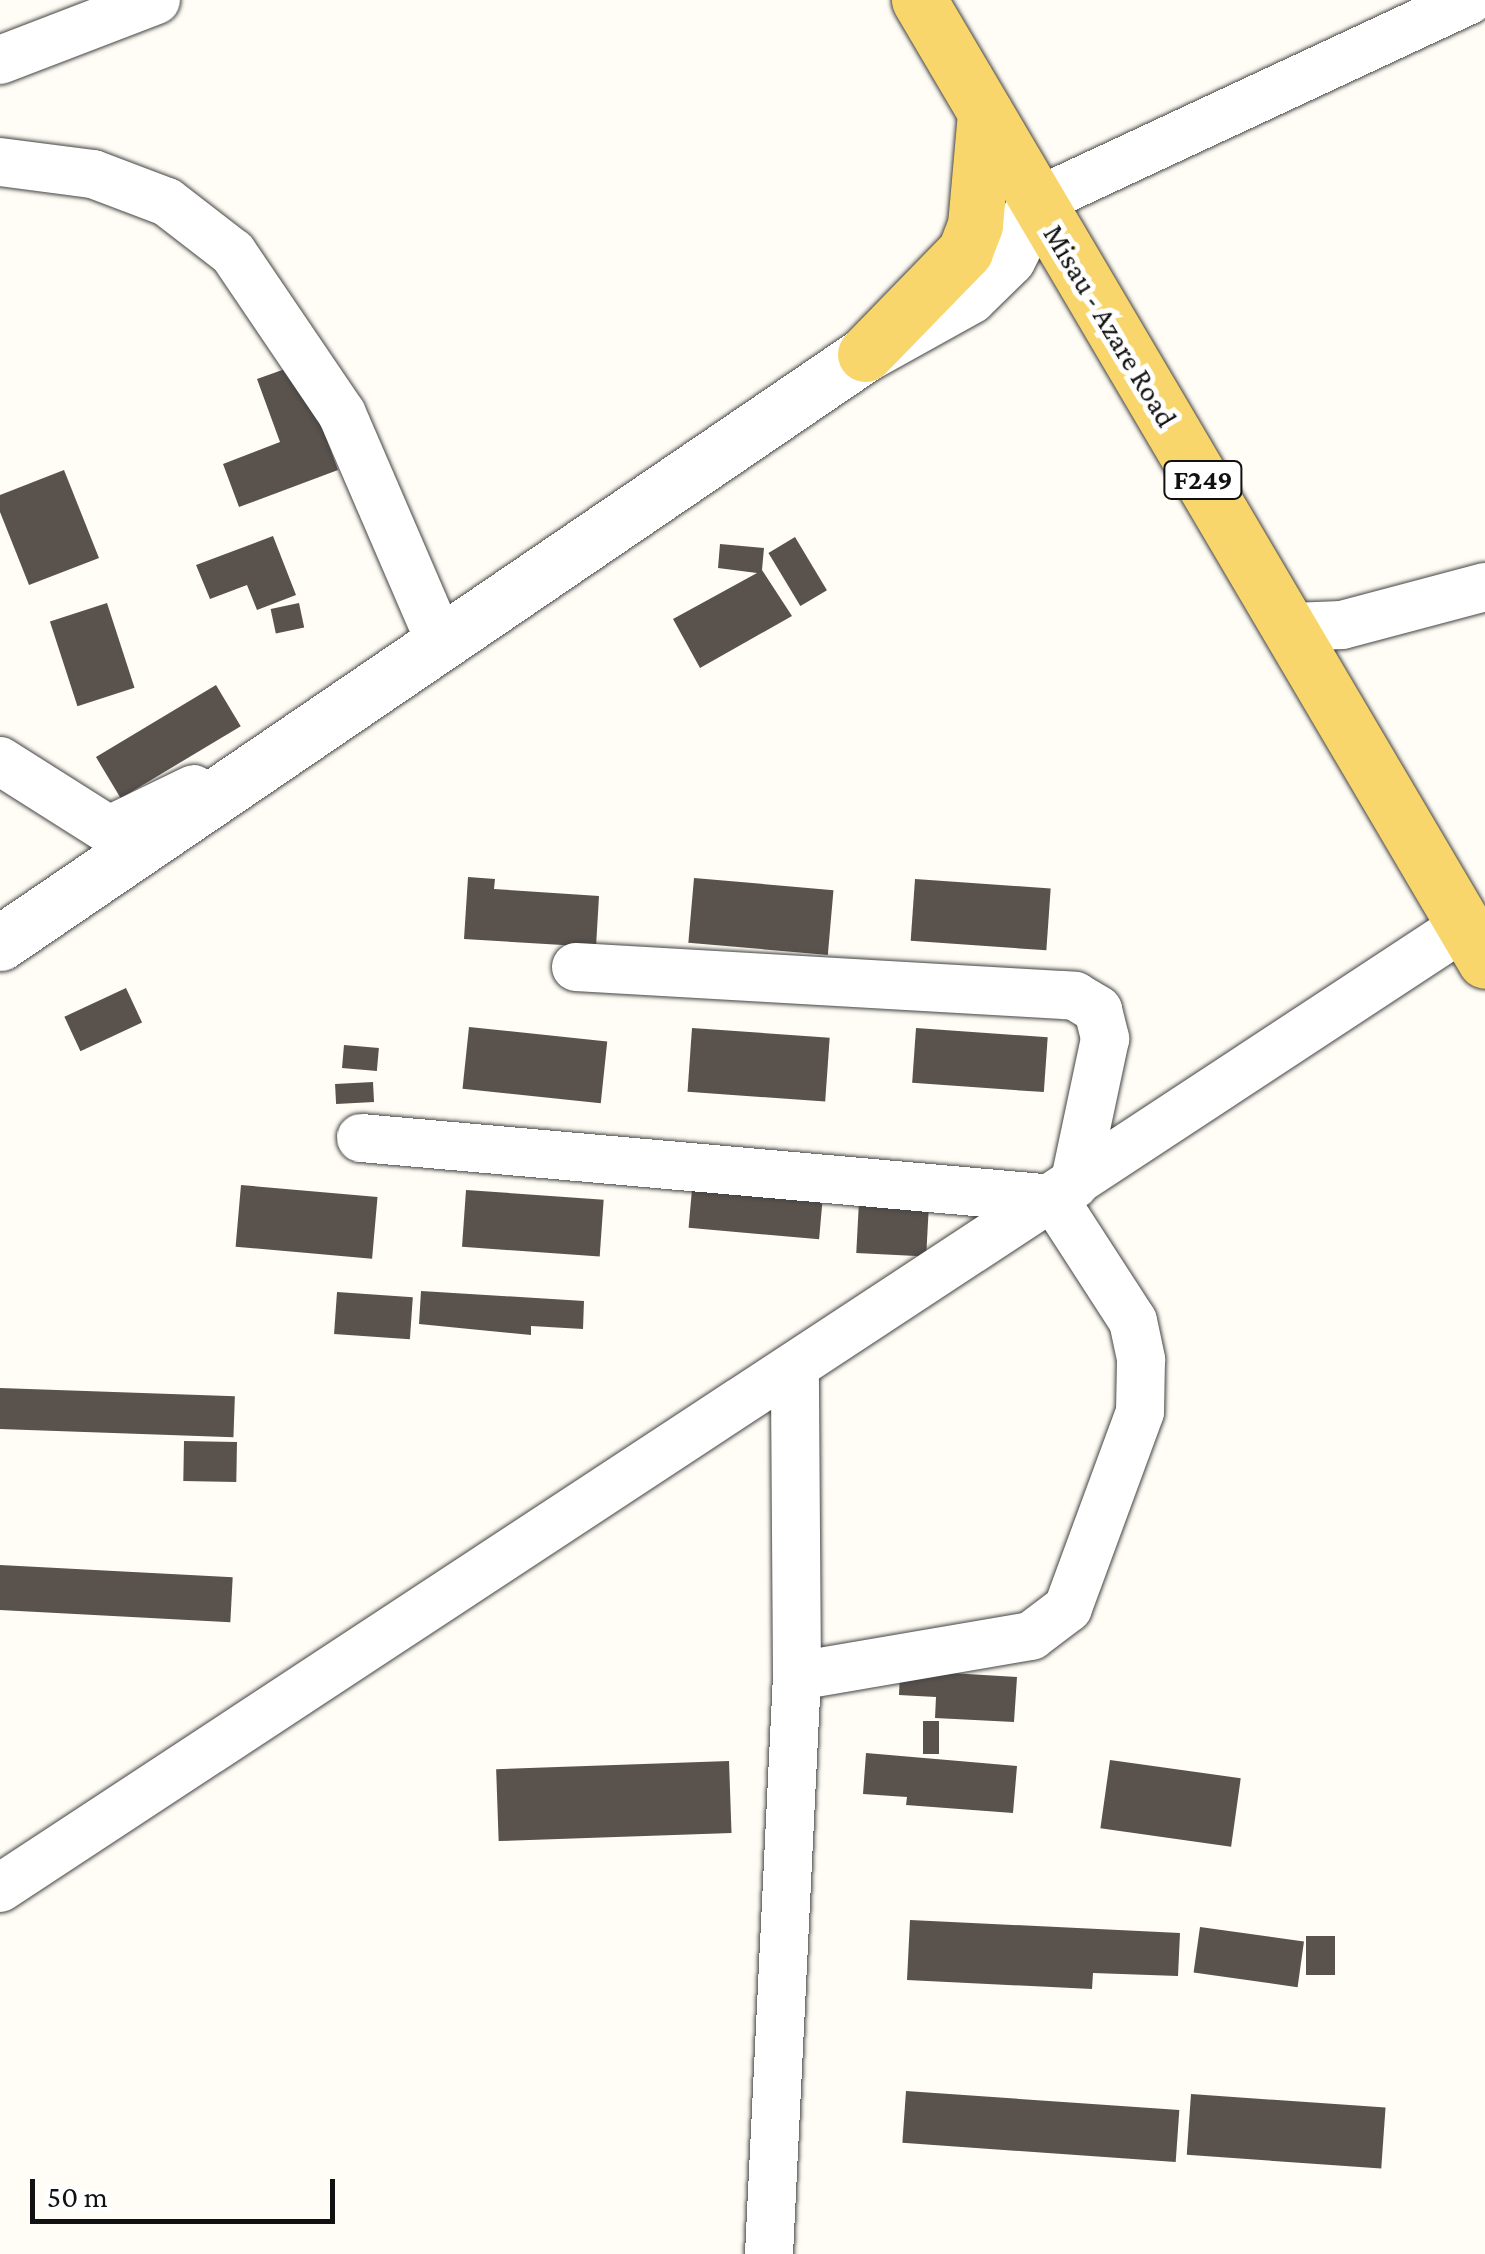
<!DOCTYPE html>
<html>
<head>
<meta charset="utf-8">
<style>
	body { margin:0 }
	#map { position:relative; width:1485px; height:2254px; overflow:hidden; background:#fffdf5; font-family:"Crimson Pro",serif }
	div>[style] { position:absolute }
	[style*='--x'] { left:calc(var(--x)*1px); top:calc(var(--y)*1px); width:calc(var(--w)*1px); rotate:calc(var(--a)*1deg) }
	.building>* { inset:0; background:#5a524d; transform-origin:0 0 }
	.roads { filter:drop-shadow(0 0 2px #444) drop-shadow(0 0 2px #444) }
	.minor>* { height:48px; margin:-24px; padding:0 24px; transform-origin:24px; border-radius:24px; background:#fff }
	.tertiary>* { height:55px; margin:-27.5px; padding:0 27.5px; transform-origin:27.5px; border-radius:27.5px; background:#fff }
	.primary>* { height:55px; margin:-27.5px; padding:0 27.5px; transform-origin:27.5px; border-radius:27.5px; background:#f9d66b }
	span { translate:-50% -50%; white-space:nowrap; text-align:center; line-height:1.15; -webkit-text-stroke:10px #fff; paint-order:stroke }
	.shield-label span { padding:2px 8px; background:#fff; border:2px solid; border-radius:8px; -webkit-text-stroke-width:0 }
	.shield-label { font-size:28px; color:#111; font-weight:700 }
	.street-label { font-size:30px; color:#111 }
	.scale { position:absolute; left:30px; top:2179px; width:305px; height:45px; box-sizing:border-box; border:5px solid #111; border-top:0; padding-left:12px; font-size:30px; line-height:35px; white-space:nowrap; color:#111; -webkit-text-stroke:8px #fff; paint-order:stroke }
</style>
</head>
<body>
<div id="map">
	<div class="building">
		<div style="clip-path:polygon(299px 364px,338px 470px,239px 507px,223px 464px,280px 442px,257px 379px)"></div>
		<div style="clip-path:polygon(64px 470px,99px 558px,29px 585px,0 512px,0 495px)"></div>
		<div style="clip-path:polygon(273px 536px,296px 595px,257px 610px,247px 585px,210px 599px,196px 565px)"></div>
		<div style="left:795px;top:537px;width:62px;height:31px;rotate:59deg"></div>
		<div style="clip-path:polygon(720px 544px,764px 548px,762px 570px,792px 616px,700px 668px,673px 619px,757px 573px,718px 568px)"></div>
		<div style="left:107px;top:603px;width:89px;height:60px;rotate:72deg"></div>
		<div style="left:299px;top:603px;width:25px;height:29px;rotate:78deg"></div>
		<div style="left:216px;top:685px;width:48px;height:140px;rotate:59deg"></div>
		<div style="clip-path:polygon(468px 877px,495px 879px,494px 889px,599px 896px,596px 947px,464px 939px)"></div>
		<div style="left:694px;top:878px;width:140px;height:65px;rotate:5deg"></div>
		<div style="left:915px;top:879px;width:136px;height:62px;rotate:4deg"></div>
		<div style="left:126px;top:988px;width:38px;height:68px;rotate:65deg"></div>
		<div style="left:469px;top:1027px;width:139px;height:62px;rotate:6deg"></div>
		<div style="left:692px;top:1028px;width:138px;height:64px;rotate:4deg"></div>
		<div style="left:916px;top:1028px;width:132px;height:55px;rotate:4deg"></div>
		<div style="left:344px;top:1045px;width:35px;height:23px;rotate:5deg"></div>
		<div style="left:373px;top:1082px;width:20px;height:38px;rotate:87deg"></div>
		<div style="left:241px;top:1185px;width:137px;height:62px;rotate:5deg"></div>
		<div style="left:692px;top:1189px;width:131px;height:39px;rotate:5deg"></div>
		<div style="left:466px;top:1190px;width:138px;height:57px;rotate:4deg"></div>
		<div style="left:859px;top:1201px;width:70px;height:52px;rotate:3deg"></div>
		<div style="clip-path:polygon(421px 1291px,584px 1301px,583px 1329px,531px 1326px,531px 1335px,419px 1324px)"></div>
		<div style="left:337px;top:1292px;width:76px;height:42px;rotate:4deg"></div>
		<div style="left:0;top:1388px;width:235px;height:41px;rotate:2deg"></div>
		<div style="left:184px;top:1441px;width:53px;height:40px;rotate:1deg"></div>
		<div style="left:0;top:1565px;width:233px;height:45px;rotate:3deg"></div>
		<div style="clip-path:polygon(900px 1670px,1017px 1677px,1014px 1722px,935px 1718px,936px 1697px,899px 1695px)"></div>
		<div style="left:923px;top:1721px;width:16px;height:33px"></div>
		<div style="clip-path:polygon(866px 1753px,1017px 1766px,1013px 1813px,906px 1805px,907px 1797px,863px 1794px)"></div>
		<div style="left:1110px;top:1760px;width:132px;height:69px;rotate:8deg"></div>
		<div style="left:729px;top:1761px;width:72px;height:233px;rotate:88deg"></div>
		<div style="clip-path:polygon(910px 1920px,1180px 1933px,1178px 1976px,1093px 1973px,1092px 1989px,907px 1980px)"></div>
		<div style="left:1200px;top:1927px;width:105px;height:46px;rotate:8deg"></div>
		<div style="left:1306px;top:1936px;width:29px;height:39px"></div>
		<div style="left:906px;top:2091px;width:274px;height:52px;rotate:4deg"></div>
		<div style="left:1191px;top:2094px;width:195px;height:61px;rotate:4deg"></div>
	</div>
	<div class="roads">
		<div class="minor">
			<div style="--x:0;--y:60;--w:167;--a:-21"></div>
			<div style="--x:0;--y:162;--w:94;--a:7.4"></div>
			<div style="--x:93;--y:174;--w:79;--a:20.7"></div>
			<div style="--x:167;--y:202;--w:83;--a:37.7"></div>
			<div style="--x:233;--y:253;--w:194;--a:55.9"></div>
			<div style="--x:342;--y:414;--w:248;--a:66.7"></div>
			<div style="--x:1036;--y:202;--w:478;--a:-25"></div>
			<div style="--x:1292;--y:627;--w:50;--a:-2.3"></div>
			<div style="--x:1342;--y:625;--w:148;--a:-14.9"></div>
			<div style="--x:0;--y:761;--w:129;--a:32.3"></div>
			<div style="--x:109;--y:830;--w:94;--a:-25.8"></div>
			<div style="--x:576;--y:967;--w:500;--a:3.3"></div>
			<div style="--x:1075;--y:996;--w:27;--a:31"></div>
			<div style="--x:1098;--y:1010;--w:30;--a:76"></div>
			<div style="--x:1105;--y:1039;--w:149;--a:102"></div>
			<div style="--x:361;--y:1138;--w:696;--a:5.03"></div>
			<div style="--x:1054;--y:1199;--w:145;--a:57.1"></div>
			<div style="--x:1133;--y:1321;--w:40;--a:78"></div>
			<div style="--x:1141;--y:1360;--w:52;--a:91.1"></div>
			<div style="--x:1140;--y:1412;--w:209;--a:110.2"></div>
			<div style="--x:1068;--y:1608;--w:46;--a:142.9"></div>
			<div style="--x:1031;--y:1636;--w:237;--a:170.3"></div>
			<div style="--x:797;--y:1676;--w:308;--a:-90.4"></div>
			<div style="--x:0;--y:1888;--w:1752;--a:-33.31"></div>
			<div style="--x:769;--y:2254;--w:579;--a:-87.23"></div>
		</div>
		<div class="tertiary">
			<div style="--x:0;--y:943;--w:1046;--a:-34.25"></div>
			<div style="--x:865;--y:354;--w:119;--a:-29.1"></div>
			<div style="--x:969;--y:296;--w:54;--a:-44.3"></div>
			<div style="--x:1008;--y:258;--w:63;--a:-63.4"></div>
		</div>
		<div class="primary">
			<div style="--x:919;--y:0;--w:1115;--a:59.5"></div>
			<div style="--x:865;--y:354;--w:144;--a:-45.8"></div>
			<div style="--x:965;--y:251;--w:28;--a:-69"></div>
			<div style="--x:975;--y:225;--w:113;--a:-84.9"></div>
		</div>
	</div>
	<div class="shield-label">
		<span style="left:1203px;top:480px">F249</span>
	</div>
	<div class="street-label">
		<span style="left:1110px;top:326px;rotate:59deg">Misau - Azare Road</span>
	</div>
	<div class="scale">50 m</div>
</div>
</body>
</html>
